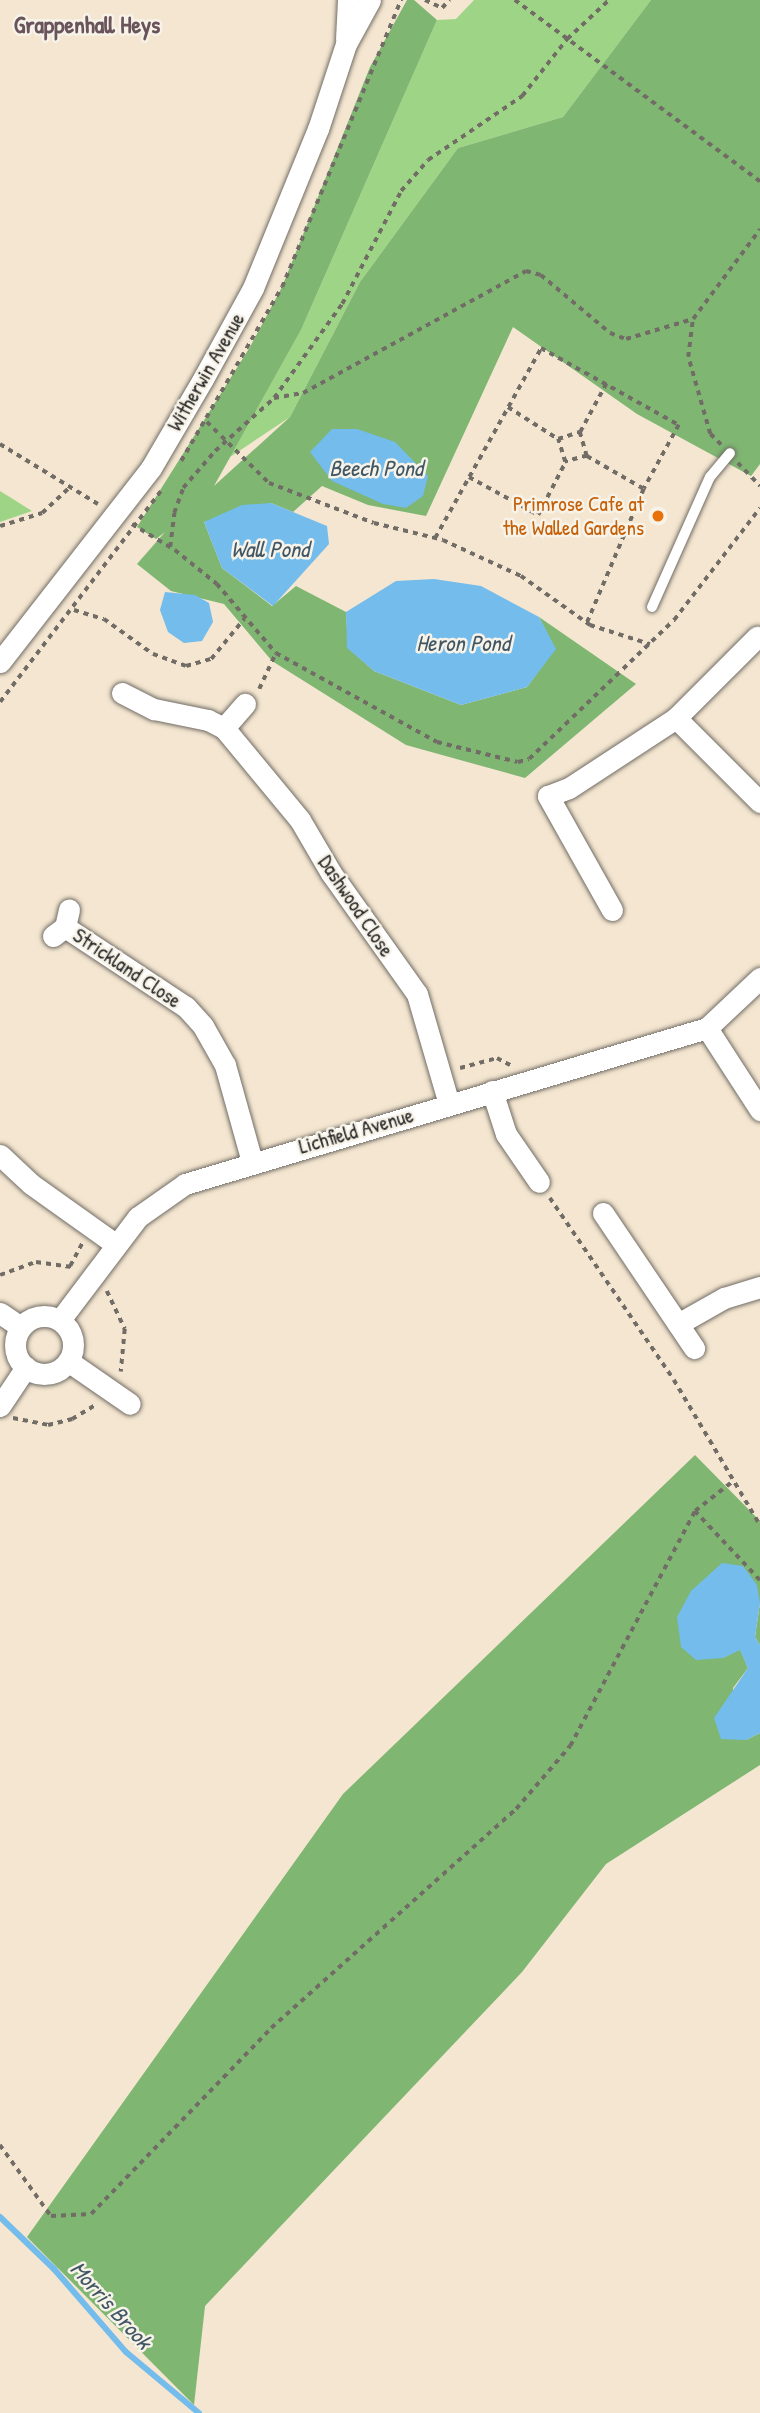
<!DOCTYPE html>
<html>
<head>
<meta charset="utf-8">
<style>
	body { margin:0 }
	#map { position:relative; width:760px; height:2413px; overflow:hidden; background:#f4e6d0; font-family:"Patrick Hand",sans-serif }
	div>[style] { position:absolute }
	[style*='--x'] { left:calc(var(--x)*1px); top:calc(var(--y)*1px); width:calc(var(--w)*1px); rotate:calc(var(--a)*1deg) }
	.green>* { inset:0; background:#9ed485 }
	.forest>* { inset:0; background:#7eb672 }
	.water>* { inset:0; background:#73bcec }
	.stream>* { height:6px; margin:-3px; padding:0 3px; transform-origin:3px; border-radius:3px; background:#73bcec }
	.path>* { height:3.5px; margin-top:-1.75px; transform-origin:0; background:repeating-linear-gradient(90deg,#716c65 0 5px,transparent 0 10px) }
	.roads { filter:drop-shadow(0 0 2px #716c65) drop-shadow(0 0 2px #716c65) }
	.lane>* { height:10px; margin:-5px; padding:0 5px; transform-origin:5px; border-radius:5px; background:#fff }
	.street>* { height:21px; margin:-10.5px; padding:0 10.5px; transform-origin:10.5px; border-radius:10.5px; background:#fff }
	.street>.ring { margin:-10.5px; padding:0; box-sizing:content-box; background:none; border:21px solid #fff; border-radius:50% }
	.dots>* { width:19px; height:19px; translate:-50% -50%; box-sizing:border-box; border:4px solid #f7f3e8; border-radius:50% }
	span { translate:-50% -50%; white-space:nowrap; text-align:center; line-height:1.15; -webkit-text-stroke:5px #f7f3e8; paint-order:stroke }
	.street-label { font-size:21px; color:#2b2b2b }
	.food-label { font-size:21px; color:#c56008 }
	.right { translate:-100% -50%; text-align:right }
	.water-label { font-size:23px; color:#415665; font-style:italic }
	.quarter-label { font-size:24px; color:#6a545b; font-weight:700 }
</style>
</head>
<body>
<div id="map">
	<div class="green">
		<div style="clip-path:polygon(474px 0,651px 0,563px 117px,458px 148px,360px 282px,290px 417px,230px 457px,301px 330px,437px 20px,456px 19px)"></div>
		<div style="clip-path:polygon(0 491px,32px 511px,0 522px)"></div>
	</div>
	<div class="forest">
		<div style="clip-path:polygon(407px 0,414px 0,437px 20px,301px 330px,214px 486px,290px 417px,360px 282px,458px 148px,563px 117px,651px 0,760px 0,760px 464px,751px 476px,637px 414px,513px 327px,426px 516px,368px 505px,322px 486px,293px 512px,271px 503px,204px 522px,222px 568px,272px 606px,296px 586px,346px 612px,348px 648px,374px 671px,461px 705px,527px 687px,555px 649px,539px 617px,636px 684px,525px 778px,406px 745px,272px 661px,224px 604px,171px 591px,137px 564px,165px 532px,156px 539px,137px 527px,250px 347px,282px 287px,370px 67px)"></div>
		<div style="clip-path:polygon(695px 1455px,760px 1521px,760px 1645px,755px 1637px,760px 1603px,723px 1658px,740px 1649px,748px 1668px,733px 1688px,746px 1740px,760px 1733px,760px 1765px,606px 1864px,522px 1972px,205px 2306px,194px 2405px,27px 2237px,343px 1794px)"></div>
	</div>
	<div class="water">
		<div style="clip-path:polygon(332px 429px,357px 429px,395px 442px,428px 476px,423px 496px,406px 508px,383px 504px,332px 481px,310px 452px)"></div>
		<div style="clip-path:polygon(271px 503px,327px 526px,329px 544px,273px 606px,222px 568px,204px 522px,242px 505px)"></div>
		<div style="clip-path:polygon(434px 579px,481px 586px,539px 617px,556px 649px,527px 687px,461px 705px,374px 671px,347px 648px,346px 612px,396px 581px)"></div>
		<div style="clip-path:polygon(165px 592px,195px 595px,209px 603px,213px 622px,202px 641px,184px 643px,168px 632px,160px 610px)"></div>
		<div style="clip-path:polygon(722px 1563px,743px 1566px,757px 1585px,760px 1603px,755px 1637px,760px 1645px,760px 1733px,746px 1740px,721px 1739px,714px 1718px,748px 1668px,740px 1650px,723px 1658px,696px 1660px,681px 1647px,677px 1617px,691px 1591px)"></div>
	</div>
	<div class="stream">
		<div style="--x:0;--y:2217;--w:75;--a:43.9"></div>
		<div style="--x:54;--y:2269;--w:110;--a:49.1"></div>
		<div style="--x:126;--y:2352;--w:95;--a:39.9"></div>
	</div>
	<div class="path">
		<div style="--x:425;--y:0;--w:19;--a:25"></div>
		<div style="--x:442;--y:8;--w:11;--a:-49"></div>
		<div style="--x:515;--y:0;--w:305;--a:36.5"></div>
		<div style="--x:274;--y:398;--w:29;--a:-10"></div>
		<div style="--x:303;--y:393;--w:254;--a:-28.7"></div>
		<div style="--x:526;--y:271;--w:16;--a:15"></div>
		<div style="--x:541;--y:275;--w:90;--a:40"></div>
		<div style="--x:610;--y:333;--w:17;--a:21"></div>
		<div style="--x:626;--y:339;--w:70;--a:-16.6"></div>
		<div style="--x:508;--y:407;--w:59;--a:32.6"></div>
		<div style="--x:207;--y:422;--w:87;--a:44.5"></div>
		<div style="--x:269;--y:483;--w:112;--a:20.9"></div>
		<div style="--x:374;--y:523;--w:71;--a:13.8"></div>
		<div style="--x:443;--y:540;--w:86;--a:24.8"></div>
		<div style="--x:521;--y:576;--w:85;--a:35.4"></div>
		<div style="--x:590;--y:625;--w:63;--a:17.6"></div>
		<div style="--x:580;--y:432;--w:25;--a:74"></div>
		<div style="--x:587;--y:456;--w:23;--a:165"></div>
		<div style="--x:565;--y:462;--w:24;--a:-107"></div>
		<div style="--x:558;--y:439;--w:23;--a:-18"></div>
		<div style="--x:580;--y:432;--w:55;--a:-61.6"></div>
		<div style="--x:0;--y:444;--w:115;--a:31.5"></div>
		<div style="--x:721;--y:445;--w:16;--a:-135"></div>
		<div style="--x:710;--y:434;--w:80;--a:-105.9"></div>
		<div style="--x:688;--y:357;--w:38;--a:-83"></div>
		<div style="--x:693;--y:319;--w:112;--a:-53.3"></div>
		<div style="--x:587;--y:456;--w:66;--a:30.1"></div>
		<div style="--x:181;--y:461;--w:201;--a:-59.9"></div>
		<div style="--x:282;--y:287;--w:311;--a:-67.5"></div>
		<div style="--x:738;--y:463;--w:32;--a:46"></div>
		<div style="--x:469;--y:477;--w:79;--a:28.8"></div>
		<div style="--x:538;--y:515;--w:59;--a:-62.6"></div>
		<div style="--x:132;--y:524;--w:50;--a:31.2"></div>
		<div style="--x:175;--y:550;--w:54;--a:39"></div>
		<div style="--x:217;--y:584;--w:91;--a:49.5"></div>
		<div style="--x:276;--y:653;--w:184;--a:28.9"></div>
		<div style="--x:437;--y:742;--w:83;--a:13.9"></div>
		<div style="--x:518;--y:762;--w:11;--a:-15"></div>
		<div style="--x:529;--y:759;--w:201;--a:-43.8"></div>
		<div style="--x:674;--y:620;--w:141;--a:-52.5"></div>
		<div style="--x:0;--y:526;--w:44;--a:-17.2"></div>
		<div style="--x:42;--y:513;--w:37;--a:-43"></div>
		<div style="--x:435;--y:538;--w:218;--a:-60.8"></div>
		<div style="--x:541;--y:348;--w:158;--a:29.2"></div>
		<div style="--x:679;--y:425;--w:73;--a:118.7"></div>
		<div style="--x:644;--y:489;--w:146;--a:113"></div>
		<div style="--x:170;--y:547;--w:34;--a:-83"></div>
		<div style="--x:174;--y:513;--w:27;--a:-70"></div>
		<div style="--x:183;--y:488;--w:49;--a:-49.1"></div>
		<div style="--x:215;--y:451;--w:79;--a:-41.9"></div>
		<div style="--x:274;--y:398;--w:116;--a:-54.1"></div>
		<div style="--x:342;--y:304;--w:127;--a:-62.4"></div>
		<div style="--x:401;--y:191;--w:41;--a:-48.9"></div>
		<div style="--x:428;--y:160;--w:114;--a:-34.2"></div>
		<div style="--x:522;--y:96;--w:73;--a:-51.7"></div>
		<div style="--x:567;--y:39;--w:57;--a:-42.9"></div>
		<div style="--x:74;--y:610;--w:31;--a:17"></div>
		<div style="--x:104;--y:619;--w:60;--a:35.5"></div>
		<div style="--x:153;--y:654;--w:35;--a:20"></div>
		<div style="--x:186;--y:666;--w:26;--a:-16"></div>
		<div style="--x:211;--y:659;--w:52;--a:-50.5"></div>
		<div style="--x:259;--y:689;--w:40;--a:-65"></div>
		<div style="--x:0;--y:702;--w:265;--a:-52.7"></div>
		<div style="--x:460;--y:1068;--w:38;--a:-15"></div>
		<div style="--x:497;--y:1058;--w:17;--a:28"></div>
		<div style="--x:550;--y:1198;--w:220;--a:55.7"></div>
		<div style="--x:674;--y:1380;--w:169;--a:59.3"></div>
		<div style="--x:70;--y:1266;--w:26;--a:-62"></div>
		<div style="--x:0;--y:1275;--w:38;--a:-20"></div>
		<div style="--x:36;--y:1262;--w:36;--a:8"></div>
		<div style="--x:107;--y:1291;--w:42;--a:64.7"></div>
		<div style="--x:125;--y:1329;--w:43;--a:95.3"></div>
		<div style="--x:13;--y:1418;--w:36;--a:11"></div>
		<div style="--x:48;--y:1425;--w:25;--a:-14"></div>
		<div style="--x:72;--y:1419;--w:29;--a:-31"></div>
		<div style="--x:695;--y:1511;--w:95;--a:46.7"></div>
		<div style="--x:0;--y:2145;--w:87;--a:54.3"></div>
		<div style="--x:51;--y:2216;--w:40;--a:-2.9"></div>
		<div style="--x:91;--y:2214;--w:259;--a:-45.9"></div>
		<div style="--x:271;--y:2028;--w:329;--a:-41.8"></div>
		<div style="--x:516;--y:1809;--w:83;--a:-49.4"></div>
		<div style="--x:570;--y:1746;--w:266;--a:-62"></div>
		<div style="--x:695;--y:1511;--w:47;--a:-38.1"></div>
	</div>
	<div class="roads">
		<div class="lane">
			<div style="--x:652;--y:607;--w:142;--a:-66"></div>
			<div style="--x:710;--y:477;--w:31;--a:-50"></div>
		</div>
		<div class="street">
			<div style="--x:346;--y:39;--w:39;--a:-87"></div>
			<div style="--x:0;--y:662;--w:246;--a:-52.1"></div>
			<div style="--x:151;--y:468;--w:103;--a:-59.7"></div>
			<div style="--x:203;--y:379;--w:104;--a:-61.2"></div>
			<div style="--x:253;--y:288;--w:172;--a:-67.8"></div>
			<div style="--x:318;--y:129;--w:89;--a:-71.8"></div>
			<div style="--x:346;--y:44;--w:50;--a:-61.4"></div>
			<div style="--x:122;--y:693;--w:36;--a:27"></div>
			<div style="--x:154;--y:709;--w:55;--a:11.5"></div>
			<div style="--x:208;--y:720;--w:18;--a:27"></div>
			<div style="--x:224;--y:728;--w:32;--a:-49"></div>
			<div style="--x:676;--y:718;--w:119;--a:45"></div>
			<div style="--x:224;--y:728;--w:119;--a:50.4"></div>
			<div style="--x:300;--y:820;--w:61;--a:59.7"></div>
			<div style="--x:331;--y:873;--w:148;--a:54.6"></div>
			<div style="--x:417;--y:994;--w:115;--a:73.8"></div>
			<div style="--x:612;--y:910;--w:131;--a:-119.3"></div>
			<div style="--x:548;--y:796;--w:22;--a:-21"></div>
			<div style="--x:569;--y:788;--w:128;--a:-33.2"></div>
			<div style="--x:676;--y:718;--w:115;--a:-45"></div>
			<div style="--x:65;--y:927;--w:145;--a:33.5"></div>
			<div style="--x:186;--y:1007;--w:25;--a:48"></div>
			<div style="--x:203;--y:1026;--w:45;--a:60.6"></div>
			<div style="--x:225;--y:1065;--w:101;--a:74.4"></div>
			<div style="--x:53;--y:936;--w:15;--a:-37"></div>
			<div style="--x:65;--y:927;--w:18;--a:-77"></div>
			<div style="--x:707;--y:1028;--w:98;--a:57.1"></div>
			<div style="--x:492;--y:1091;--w:45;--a:72"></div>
			<div style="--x:506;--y:1134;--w:58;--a:55.5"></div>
			<div style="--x:0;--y:1155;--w:42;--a:43.1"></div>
			<div style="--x:31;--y:1184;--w:103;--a:35.5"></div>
			<div style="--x:603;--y:1213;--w:163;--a:56"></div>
			<div style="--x:0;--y:1313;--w:25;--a:34"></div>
			<div class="ring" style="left:15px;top:1316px;width:37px;height:37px"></div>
			<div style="--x:60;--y:1320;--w:129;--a:-52.9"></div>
			<div style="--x:138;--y:1217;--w:57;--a:-35.1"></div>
			<div style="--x:185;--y:1184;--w:545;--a:-16.64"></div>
			<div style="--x:707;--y:1028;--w:73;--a:-43.3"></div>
			<div style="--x:678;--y:1324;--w:53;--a:-29.5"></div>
			<div style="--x:724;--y:1298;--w:38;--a:-17"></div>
			<div style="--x:68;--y:1361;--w:75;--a:34.7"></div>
			<div style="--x:0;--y:1406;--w:47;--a:-56.3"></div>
		</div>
	</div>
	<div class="dots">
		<div style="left:658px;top:516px;background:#e8710a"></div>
	</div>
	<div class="street-label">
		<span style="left:206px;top:372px;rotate:-60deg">Witherwin Avenue</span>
		<span style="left:356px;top:906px;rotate:56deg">Dashwood Close</span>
		<span style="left:127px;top:968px;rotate:34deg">Strickland Close</span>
		<span style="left:356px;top:1131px;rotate:-16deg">Lichfield Avenue</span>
	</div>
	<div class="food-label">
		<span class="right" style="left:644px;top:516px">Primrose Cafe at<br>the Walled Gardens</span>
	</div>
	<div class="water-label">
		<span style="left:376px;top:468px">Beech Pond</span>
		<span style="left:270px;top:549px">Wall Pond</span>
		<span style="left:463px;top:643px">Heron Pond</span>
		<span style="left:111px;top:2305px;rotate:48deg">Morris Brook</span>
	</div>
	<div class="quarter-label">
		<span style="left:87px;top:25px">Grappenhall Heys</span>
	</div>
</div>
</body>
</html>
